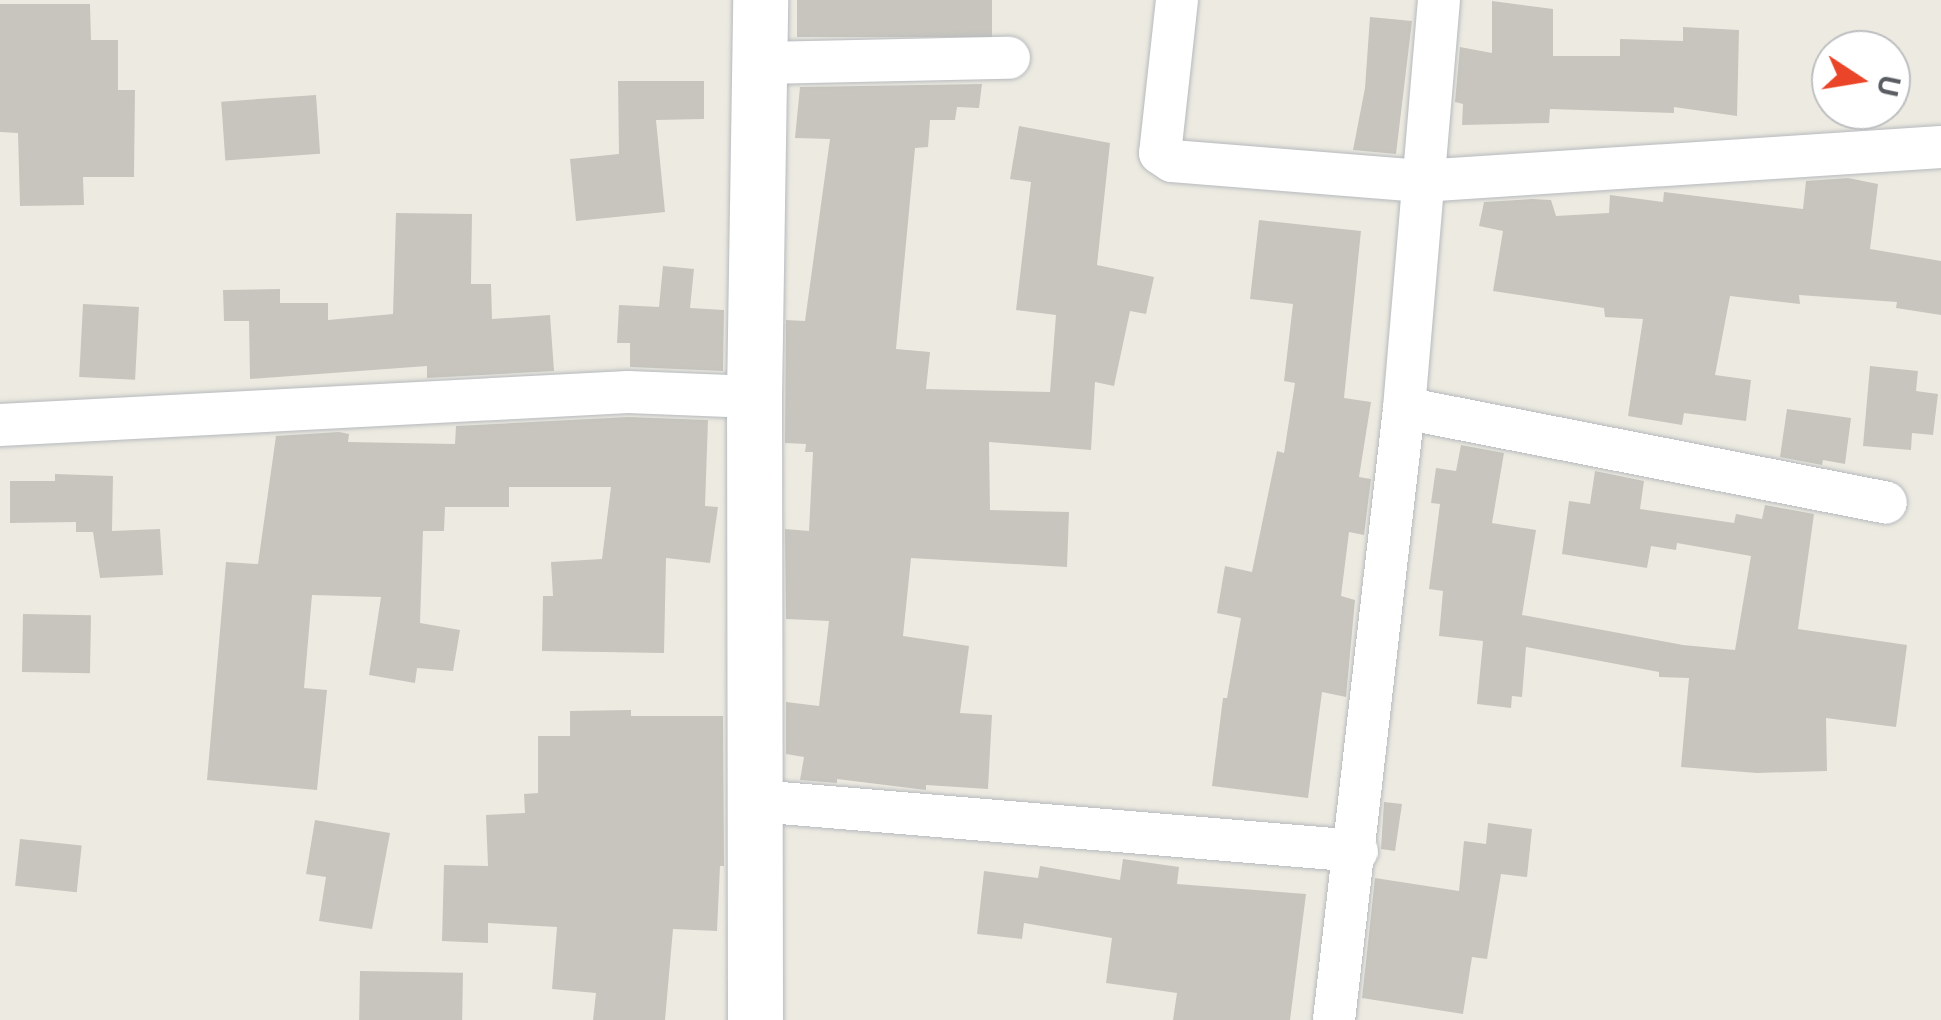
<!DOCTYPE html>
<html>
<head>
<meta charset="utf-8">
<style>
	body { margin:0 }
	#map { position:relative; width:1941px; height:1020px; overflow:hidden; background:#edebe1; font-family:Inter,sans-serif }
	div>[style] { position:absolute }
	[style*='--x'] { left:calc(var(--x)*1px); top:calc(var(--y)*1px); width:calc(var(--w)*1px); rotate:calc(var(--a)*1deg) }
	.building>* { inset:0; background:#c7c5be; transform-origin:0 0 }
	.roads { filter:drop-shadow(0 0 2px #b6b9be) drop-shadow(0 0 2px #b6b9be) }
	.street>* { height:42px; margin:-21px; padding:0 21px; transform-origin:21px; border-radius:21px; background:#fff }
	.secondary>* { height:55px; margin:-27.5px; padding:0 27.5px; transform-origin:27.5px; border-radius:27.5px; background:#fff }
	span { translate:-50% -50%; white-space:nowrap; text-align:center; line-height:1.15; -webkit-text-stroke:8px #fff; paint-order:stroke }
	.north { position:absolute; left:1811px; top:30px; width:100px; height:100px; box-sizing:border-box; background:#fff; border:2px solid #bdbec0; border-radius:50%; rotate:102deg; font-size:28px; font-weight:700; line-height:40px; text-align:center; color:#595d62 }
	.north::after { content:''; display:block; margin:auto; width:35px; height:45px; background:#ea4529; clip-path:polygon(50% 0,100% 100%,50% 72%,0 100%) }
</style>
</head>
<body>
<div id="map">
	<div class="building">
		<div style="left:797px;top:0;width:195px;height:37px"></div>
		<div style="clip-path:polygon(1492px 1px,1553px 9px,1553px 56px,1620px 56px,1620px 39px,1683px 41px,1683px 27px,1739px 30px,1737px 116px,1674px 107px,1674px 113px,1550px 109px,1549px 123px,1462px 125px,1463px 104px,1455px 102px,1460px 47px,1492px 53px)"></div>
		<div style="clip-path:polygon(0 4px,90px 4px,91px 40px,118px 40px,118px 90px,135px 90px,134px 177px,83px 177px,84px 205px,20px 206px,18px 133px,0 132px)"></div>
		<div style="clip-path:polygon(1370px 17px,1412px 21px,1396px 154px,1353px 150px,1365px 88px)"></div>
		<div style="clip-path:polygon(618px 81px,704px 81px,704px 119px,656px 120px,665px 212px,576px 221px,570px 159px,619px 154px)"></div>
		<div style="clip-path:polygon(982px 84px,979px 108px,957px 107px,955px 120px,930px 120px,928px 147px,915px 148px,896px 349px,930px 352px,926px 389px,1050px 392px,1056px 315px,1016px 310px,1031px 182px,1010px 179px,1019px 126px,1110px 143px,1097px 265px,1154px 277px,1146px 314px,1130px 311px,1114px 386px,1095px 382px,1091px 450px,989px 442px,990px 510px,1069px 512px,1067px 567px,911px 558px,903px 636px,969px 646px,960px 713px,992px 715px,988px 789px,926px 785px,926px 790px,837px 779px,837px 783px,800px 780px,804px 757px,786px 754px,786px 702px,819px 706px,829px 621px,786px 619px,785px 529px,809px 531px,813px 452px,805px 452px,806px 444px,785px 443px,786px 320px,805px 321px,830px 139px,795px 138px,800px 87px)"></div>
		<div style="left:316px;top:95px;width:59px;height:95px;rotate:86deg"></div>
		<div style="clip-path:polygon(1848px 178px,1878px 184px,1870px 249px,1941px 261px,1941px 315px,1896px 308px,1897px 302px,1799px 295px,1800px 304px,1730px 296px,1715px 375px,1751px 380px,1746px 421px,1684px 413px,1682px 425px,1628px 416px,1643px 319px,1605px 317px,1604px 308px,1493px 291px,1503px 231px,1479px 226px,1484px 202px,1532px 199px,1551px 200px,1556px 216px,1609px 213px,1610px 195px,1663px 202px,1664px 192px,1803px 209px,1806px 181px)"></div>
		<div style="clip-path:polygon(396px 213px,472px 214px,471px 284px,491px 284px,492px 319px,550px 315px,554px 371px,427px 378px,427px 366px,250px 379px,249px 321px,224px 321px,223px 290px,280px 289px,280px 303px,328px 303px,328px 320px,393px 314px)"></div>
		<div style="clip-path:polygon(1259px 220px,1361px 231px,1344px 398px,1371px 402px,1359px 477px,1371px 479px,1364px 535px,1349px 532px,1341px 596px,1355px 600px,1346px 697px,1322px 692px,1308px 798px,1212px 786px,1223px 698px,1227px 698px,1241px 618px,1217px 613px,1225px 566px,1252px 572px,1277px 451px,1284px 453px,1295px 383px,1284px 381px,1293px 304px,1250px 299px)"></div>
		<div style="clip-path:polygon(663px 266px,694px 269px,690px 308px,724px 310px,723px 371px,630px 367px,630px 343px,617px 343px,619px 305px,659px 307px)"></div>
		<div style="left:83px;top:304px;width:56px;height:73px;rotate:3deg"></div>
		<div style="clip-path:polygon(1870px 366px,1918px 371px,1916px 391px,1938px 394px,1933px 435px,1912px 433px,1911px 450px,1863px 446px)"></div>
		<div style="clip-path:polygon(1787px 409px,1851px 418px,1845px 464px,1823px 460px,1822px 465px,1780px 457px)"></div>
		<div style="clip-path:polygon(628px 417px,708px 420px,705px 506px,718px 507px,710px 563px,666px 558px,664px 653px,542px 651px,543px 596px,553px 596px,551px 562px,602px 559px,611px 487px,509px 487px,509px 507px,445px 507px,444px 531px,423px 531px,420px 623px,460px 630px,453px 671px,417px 668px,415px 683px,369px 675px,381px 597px,312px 595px,304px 688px,327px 690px,317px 790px,207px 780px,226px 562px,258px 564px,276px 436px,339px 432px,349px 434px,348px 442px,455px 444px,456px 426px)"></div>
		<div style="clip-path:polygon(1461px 445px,1504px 453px,1492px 523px,1536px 530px,1522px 615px,1683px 645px,1735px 650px,1751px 556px,1677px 543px,1676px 550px,1651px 546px,1647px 568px,1562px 554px,1569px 501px,1590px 504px,1595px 471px,1644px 481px,1640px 509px,1734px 523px,1736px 514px,1762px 519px,1765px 505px,1814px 514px,1798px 629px,1907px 645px,1896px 727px,1826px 718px,1827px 771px,1757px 773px,1681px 767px,1689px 678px,1659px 677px,1659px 672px,1526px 647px,1522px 697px,1512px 696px,1511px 708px,1477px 704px,1483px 641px,1439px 636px,1443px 591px,1429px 589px,1440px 504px,1431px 503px,1436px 468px,1456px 471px)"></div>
		<div style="clip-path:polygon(55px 474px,113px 476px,112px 531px,160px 529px,163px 575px,100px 578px,93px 532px,76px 532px,76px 522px,10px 523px,10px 481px,55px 481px)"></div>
		<div style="left:23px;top:614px;width:68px;height:58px;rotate:1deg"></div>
		<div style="clip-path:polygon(631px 710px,631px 716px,723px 716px,724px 866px,720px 866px,717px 931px,673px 929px,665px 1020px,593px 1020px,596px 993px,552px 989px,557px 927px,488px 923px,488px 943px,442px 941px,444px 865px,488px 866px,486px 815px,525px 813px,524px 794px,538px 793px,538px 736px,570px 736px,570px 711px)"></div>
		<div style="clip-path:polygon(1384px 802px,1402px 804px,1395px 851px,1381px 849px)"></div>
		<div style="clip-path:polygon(315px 820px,390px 833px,372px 929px,319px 921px,326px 877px,306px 874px)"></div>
		<div style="clip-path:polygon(1488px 823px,1532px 829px,1527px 877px,1501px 874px,1487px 959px,1472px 957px,1463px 1014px,1362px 998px,1375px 878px,1459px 891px,1464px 841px,1486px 844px)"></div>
		<div style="left:20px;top:839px;width:62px;height:47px;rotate:6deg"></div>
		<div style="clip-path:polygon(1123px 859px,1179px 867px,1177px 884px,1306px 894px,1290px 1020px,1173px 1020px,1177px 993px,1106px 983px,1112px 938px,1024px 923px,1022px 939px,977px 934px,984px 871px,1038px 878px,1040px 866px,1120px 880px)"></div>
		<div style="left:360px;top:971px;width:103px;height:49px;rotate:1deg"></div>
	</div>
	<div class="roads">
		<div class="street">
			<div style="--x:1177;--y:0;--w:154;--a:96.3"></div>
			<div style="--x:1160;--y:153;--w:14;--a:34"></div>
			<div style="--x:1172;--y:161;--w:250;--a:4.6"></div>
			<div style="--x:1421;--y:181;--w:521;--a:-3.74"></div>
			<div style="--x:761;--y:63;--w:248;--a:-1.2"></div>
			<div style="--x:1404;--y:408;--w:491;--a:11.1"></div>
			<div style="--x:0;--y:425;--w:629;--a:-3.01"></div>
			<div style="--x:628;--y:392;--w:126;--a:2.3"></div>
			<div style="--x:757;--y:801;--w:602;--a:4.76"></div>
			<div style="--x:1334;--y:1020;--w:616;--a:-83.47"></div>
			<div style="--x:1404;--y:408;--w:409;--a:-85.1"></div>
		</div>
		<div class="secondary">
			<div style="--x:755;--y:1020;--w:623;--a:-90.09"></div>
			<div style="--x:754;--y:397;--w:397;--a:-89.1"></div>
		</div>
	</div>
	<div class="north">U</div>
</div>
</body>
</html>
